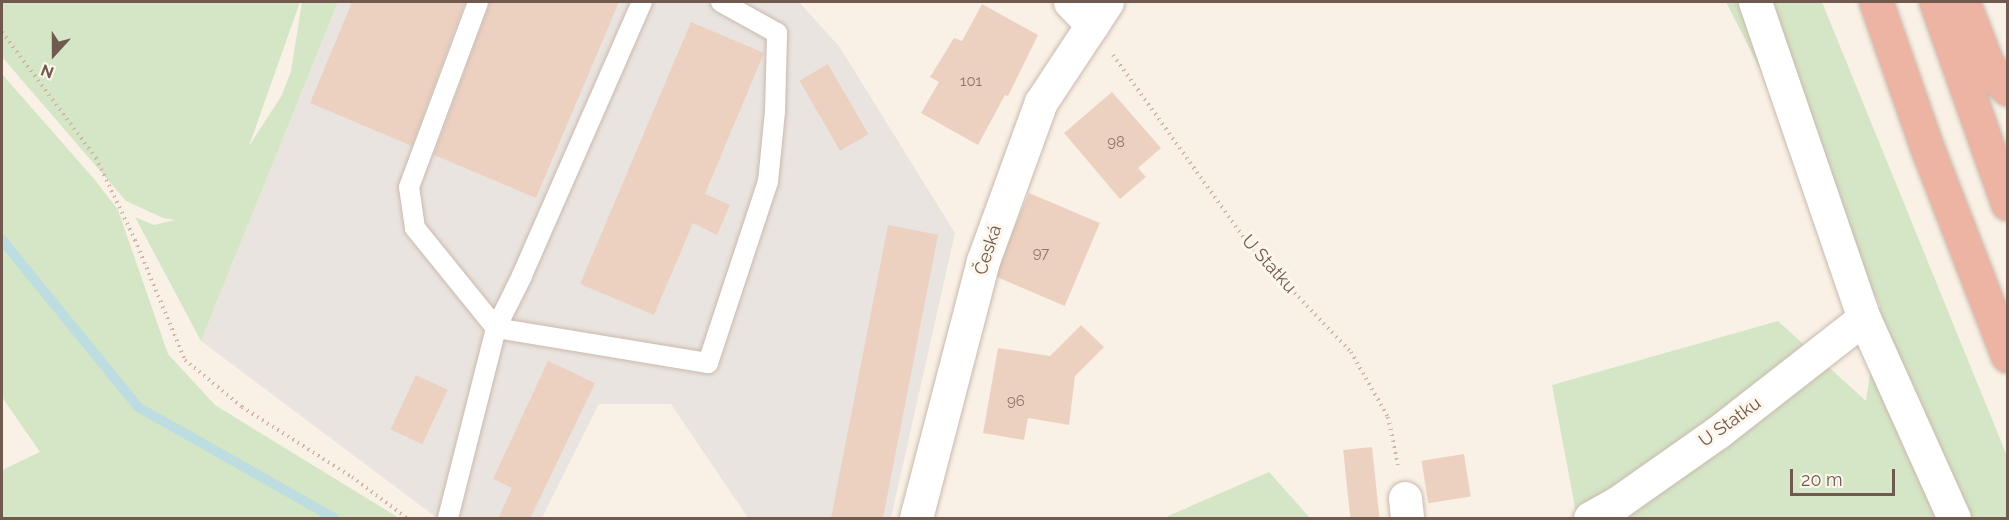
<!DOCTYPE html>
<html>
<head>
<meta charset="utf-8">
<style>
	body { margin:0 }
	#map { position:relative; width:2009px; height:520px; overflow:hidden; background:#faf1e6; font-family:Raleway,sans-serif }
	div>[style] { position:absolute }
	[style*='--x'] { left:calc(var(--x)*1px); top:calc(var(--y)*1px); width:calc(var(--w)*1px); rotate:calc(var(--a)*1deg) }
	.industrial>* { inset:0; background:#eae4e0 }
	.green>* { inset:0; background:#d4e6c6 }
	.stream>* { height:10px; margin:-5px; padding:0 5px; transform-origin:5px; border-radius:5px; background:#bddde1 }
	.building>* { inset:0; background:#ecd1c1; transform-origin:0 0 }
	.path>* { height:4px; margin-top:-2px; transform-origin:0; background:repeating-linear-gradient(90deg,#d1b4a4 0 1.5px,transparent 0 6px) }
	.roads { filter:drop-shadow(0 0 2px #cab9ad) drop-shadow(0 0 2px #cab9ad) }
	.lane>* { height:20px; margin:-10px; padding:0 10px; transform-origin:10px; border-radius:10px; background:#fff }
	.street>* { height:33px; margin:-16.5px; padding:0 16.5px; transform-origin:16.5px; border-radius:16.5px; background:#fff }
	.highway>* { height:33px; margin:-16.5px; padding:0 16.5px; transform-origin:16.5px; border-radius:16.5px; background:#edb4a3 }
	span { translate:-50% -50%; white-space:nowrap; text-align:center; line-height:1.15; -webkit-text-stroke:6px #fdf6ec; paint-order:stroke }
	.number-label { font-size:15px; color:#8f776b }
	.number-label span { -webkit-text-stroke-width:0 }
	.street-label { font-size:18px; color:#70594e }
	.frame { position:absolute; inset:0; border:3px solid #70594e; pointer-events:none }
	.north { position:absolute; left:24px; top:24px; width:60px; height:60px; -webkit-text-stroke:4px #fdf6ec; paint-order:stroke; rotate:201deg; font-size:16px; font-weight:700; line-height:24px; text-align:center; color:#70594e }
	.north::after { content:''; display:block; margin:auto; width:21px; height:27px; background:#70594e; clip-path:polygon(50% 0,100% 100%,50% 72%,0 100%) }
	.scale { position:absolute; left:1790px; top:469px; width:105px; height:27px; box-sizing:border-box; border:3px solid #70594e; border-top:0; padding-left:8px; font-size:18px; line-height:21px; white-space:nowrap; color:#70594e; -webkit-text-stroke:4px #fdf6ec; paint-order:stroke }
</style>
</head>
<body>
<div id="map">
	<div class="industrial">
		<div style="clip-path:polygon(338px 2px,799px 2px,839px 46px,955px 233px,891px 518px,748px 518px,671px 404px,599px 404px,542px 518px,437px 518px,201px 341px)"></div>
	</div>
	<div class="green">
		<div style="clip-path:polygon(2px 2px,300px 2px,249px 146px,282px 95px,291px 71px,302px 2px,338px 2px,201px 341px,135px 217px,154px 225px,175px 220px,163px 218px,126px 201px,2px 57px)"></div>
		<div style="clip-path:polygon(1726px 2px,1822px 2px,2007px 456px,2007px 518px,1577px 518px,1552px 385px,1778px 321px,1866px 401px,1880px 306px)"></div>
		<div style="clip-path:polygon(2px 74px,95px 180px,118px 210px,168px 354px,215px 405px,399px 518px,2px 518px,2px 470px,40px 452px,2px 397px)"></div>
		<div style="clip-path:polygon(1269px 472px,1310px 518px,1168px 518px,1168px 516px)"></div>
	</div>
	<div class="stream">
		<div style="--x:2;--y:240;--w:215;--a:50.8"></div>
		<div style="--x:138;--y:407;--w:225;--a:29.5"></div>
	</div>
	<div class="building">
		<div style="clip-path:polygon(352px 2px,465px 2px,412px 146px,310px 103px)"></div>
		<div style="clip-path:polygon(490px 2px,619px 2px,536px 198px,434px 155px)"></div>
		<div style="clip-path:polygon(982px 4px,1038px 35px,1008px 96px,1005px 95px,978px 145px,921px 113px,939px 82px,930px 77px,954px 38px,962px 41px)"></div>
		<div style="clip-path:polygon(691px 22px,764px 53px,705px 194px,730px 205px,717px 235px,693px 223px,654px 315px,580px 284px)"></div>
		<div style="left:828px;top:64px;width:81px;height:33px;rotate:60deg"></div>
		<div style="clip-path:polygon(1112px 92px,1161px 148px,1138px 168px,1146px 177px,1120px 199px,1064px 133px)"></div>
		<div style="left:1029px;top:193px;width:77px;height:90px;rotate:23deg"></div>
		<div style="left:888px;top:225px;width:51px;height:299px;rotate:11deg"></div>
		<div style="clip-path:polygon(1081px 325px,1104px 347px,1075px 376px,1069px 425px,1028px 418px,1024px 440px,983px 433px,998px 348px,1050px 356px)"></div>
		<div style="clip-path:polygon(548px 361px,595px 383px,530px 519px,498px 519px,512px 488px,493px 479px)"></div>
		<div style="left:416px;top:375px;width:35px;height:60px;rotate:25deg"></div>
		<div style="left:1372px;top:447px;width:72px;height:29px;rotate:84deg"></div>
		<div style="left:1464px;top:454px;width:43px;height:43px;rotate:81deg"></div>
	</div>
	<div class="path">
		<div style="--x:2;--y:32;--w:157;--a:53.3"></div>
		<div style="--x:96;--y:158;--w:91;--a:64.6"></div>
		<div style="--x:135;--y:240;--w:130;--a:67.4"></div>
		<div style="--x:185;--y:360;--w:74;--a:39.5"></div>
		<div style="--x:242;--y:407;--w:130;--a:32.5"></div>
		<div style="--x:352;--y:477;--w:69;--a:36.7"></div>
		<div style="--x:1113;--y:55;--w:234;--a:54.4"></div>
		<div style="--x:1249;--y:245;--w:148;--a:46.4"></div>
		<div style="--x:1351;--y:352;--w:75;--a:60.4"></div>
		<div style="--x:1388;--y:417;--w:49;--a:78.2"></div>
	</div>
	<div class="roads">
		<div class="lane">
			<div style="--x:642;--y:2;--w:299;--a:113.7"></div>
			<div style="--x:522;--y:276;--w:58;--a:116.6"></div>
			<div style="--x:496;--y:328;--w:215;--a:9.4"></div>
			<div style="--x:708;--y:363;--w:191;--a:-71.7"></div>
			<div style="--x:768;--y:182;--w:70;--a:-84.3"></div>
			<div style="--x:775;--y:112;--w:79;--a:-88.5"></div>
			<div style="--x:777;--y:33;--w:64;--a:-151"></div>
			<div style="--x:448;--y:518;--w:196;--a:-75.8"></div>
			<div style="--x:496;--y:328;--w:129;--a:-129"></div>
			<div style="--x:415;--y:228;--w:41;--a:-98.3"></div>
			<div style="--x:409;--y:187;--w:197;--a:-69.5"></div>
		</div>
		<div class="street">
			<div style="--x:1070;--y:2;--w:32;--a:46"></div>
			<div style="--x:1755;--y:2;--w:334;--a:71"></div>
			<div style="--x:1864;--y:318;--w:219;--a:65.8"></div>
			<div style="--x:1405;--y:498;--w:20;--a:84"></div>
			<div style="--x:916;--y:518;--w:266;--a:-75.4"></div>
			<div style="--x:983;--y:261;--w:169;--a:-70"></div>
			<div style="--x:1041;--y:102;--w:120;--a:-56.6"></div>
			<div style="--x:1590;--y:518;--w:31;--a:-29"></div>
			<div style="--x:1617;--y:503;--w:123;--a:-35.1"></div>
			<div style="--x:1718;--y:432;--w:185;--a:-38"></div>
		</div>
		<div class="highway">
			<div style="--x:1876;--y:2;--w:151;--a:70.7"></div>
			<div style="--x:1926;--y:145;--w:226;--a:68.8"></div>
			<div style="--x:1936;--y:2;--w:214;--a:70.4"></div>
			<div style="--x:1963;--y:2;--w:63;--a:68.7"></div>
			<div style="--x:1986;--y:61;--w:22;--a:58"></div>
			<div style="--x:1998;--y:80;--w:13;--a:42"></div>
		</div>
	</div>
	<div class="number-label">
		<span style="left:971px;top:82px">101</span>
		<span style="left:1116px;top:143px">98</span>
		<span style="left:1041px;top:254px">97</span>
		<span style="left:1016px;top:402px">96</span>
	</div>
	<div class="street-label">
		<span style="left:988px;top:250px;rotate:-72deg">Česká</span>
		<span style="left:1269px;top:264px;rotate:48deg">U Statku</span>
		<span style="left:1730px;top:422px;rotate:-36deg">U Statku</span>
	</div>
	<div class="frame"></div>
	<div class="north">N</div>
	<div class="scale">20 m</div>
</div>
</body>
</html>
